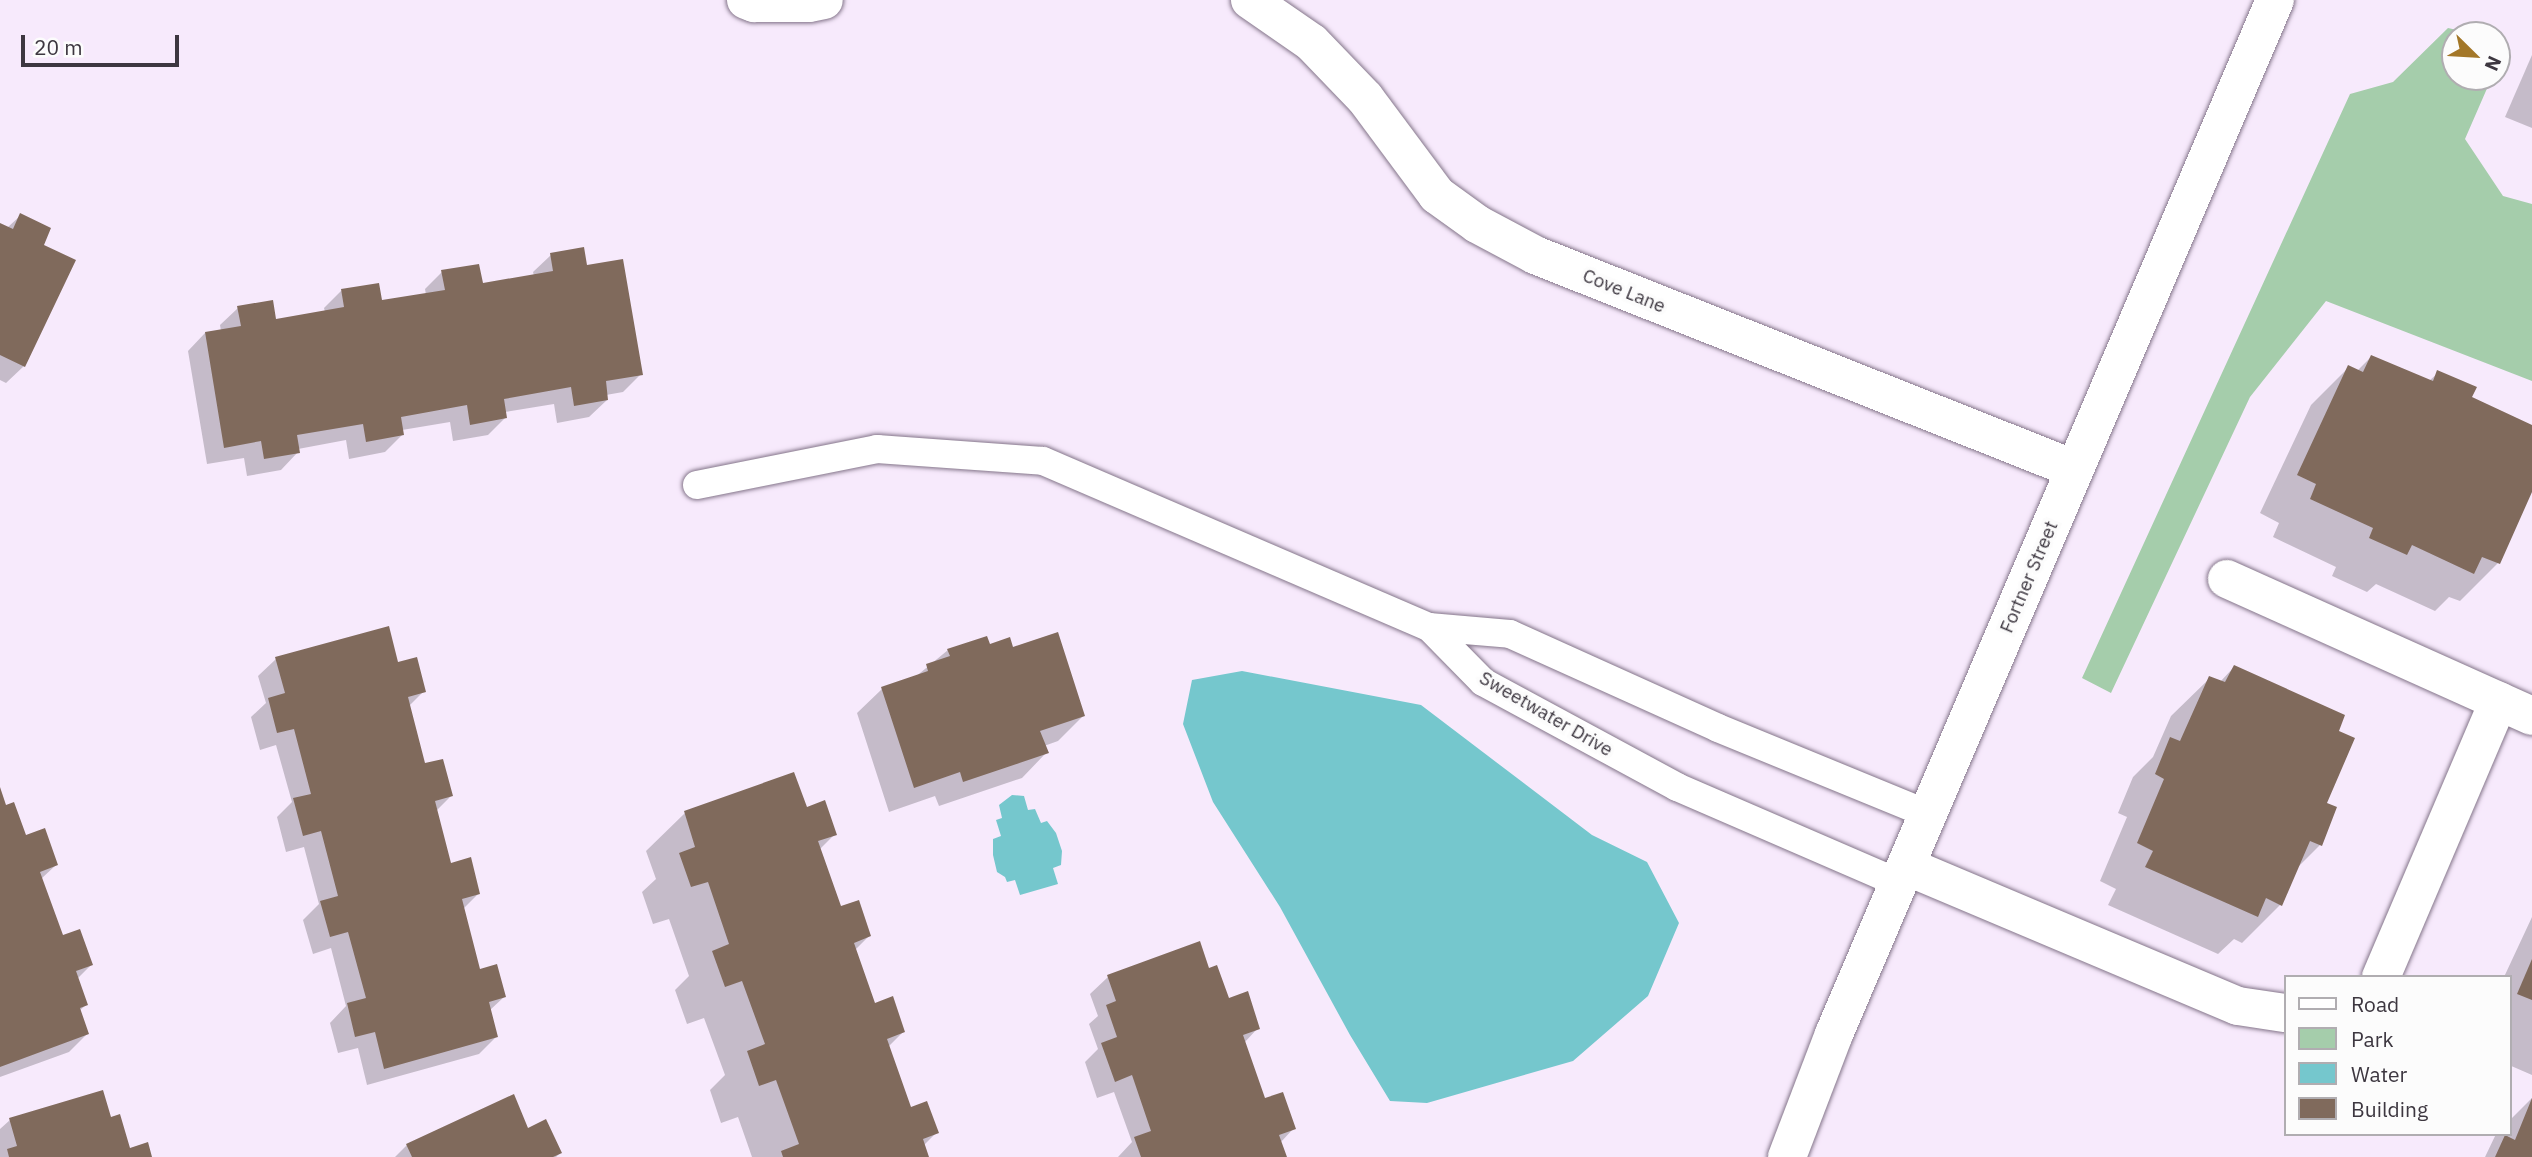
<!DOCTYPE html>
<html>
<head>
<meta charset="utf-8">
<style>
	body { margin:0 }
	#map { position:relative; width:2532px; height:1157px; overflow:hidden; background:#f7eafc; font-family:"IBM Plex Sans",sans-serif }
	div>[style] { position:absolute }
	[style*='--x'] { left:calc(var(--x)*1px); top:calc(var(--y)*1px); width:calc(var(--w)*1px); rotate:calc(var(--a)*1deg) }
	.green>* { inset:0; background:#a5cdab }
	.water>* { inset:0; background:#75c7cd }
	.shadow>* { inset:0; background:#0003 }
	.building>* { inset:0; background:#806a5c }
	.roads { filter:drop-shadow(0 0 2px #84758a) drop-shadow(0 0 2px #84758a) }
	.lane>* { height:28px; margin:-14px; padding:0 14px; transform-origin:14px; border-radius:14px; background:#fff }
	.street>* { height:38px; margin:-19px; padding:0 19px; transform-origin:19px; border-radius:19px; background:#fff }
	.secondary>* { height:38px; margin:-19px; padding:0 19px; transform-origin:19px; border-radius:19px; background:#fff }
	span { translate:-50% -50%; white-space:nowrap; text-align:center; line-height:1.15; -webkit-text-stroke:7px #fcfcfc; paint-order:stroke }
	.street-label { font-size:19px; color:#3d3740 }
	.legend { position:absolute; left:2284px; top:975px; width:228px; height:161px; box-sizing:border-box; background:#fcfcfc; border:2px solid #b0adb1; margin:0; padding:9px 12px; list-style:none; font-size:21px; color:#3d3740 }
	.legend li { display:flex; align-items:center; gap:14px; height:35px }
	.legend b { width:35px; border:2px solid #b0adb1 }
	.north { position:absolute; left:2441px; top:21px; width:70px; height:70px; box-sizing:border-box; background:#fcfcfc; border:2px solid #b0adb1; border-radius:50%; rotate:114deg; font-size:19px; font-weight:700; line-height:28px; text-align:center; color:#3d3740 }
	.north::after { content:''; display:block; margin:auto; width:24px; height:32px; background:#a37728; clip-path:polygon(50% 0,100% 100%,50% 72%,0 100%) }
	.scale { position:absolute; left:21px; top:35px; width:158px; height:32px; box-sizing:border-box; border:4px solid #3d3740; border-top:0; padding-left:9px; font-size:21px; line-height:24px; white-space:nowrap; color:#3d3740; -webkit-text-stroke:5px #fcfcfc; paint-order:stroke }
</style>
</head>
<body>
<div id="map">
	<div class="green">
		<div style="clip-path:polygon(2448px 28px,2479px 35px,2455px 35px,2455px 77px,2492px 77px,2465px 139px,2503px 196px,2532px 204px,2532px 381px,2326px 301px,2250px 397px,2111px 693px,2082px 678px,2350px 94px,2393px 82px)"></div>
	</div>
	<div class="water">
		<div style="clip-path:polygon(1242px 671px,1421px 705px,1592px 835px,1647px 862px,1679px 923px,1648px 996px,1573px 1061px,1427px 1103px,1390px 1101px,1350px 1035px,1280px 907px,1213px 802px,1183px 724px,1192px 680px)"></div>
		<div style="clip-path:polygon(1012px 795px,1024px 796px,1028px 810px,1035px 809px,1041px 823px,1047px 821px,1056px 833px,1062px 851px,1061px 865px,1053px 868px,1058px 884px,1020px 895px,1015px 880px,1007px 882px,1005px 877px,997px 872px,993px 855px,993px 839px,1001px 836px,996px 820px,1002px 818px,999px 805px)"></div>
	</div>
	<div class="shadow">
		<div style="clip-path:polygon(2532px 55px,2532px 128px,2505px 117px)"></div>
		<div style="clip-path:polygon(21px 215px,42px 246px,24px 366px,6px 383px,0 380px,0 225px,7px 228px)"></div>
		<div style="clip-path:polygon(551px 255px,585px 267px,641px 374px,623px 392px,606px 395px,607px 400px,589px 417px,557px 423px,554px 404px,505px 412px,506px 417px,488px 435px,453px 441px,450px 422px,402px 430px,402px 435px,385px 452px,349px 459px,346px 440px,298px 449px,298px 452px,281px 470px,247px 476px,244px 458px,207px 464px,188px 351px,205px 333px,221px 331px,220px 325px,238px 308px,274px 321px,325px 312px,324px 308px,341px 291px,381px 302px,426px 295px,425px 289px,442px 272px,481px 285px,534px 276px,533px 272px)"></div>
		<div style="clip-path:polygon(2371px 357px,2429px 381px,2438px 373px,2470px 398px,2532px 427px,2532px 488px,2498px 563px,2460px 601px,2449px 597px,2435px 611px,2376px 584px,2367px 592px,2332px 576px,2336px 567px,2273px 537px,2279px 523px,2260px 513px,2311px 405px,2349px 367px,2357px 371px)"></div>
		<div style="clip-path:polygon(989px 646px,1012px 649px,1083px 716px,1058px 741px,1044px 746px,1046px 753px,1022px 778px,939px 806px,935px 796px,889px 812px,857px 713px,882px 689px,914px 678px,948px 650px)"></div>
		<div style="clip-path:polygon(276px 659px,396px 664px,424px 691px,408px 707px,424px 765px,451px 796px,436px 811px,450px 865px,478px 894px,463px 909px,479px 971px,504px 997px,489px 1011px,496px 1037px,479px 1054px,367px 1085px,358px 1048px,338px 1053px,330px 1023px,346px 1006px,331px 948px,313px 954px,303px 920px,319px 904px,304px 847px,286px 852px,277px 817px,292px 802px,276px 745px,260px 750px,251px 717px,266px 703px,258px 676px)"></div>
		<div style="clip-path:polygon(2234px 667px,2337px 732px,2325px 804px,2335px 808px,2320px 845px,2295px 870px,2280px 905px,2242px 943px,2234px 939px,2218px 954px,2108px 905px,2116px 889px,2100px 881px,2127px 817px,2118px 813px,2133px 777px,2153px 757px,2171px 716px,2210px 678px,2220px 682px)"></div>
		<div style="clip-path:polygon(0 791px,5px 807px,25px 837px,56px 865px,41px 879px,62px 937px,91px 965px,77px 979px,86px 1005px,79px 1011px,87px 1034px,69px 1052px,0 1077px)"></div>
		<div style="clip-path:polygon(805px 809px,835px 834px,819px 850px,840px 908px,869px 936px,855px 950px,874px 1005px,903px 1032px,888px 1047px,910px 1109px,937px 1132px,923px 1146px,927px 1157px,752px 1157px,738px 1117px,721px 1123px,710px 1090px,725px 1075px,704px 1018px,687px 1024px,675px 990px,689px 976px,669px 919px,653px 924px,642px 892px,656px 879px,646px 851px,685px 813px)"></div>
		<div style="clip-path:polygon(2532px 917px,2532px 1075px,2509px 1065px,2509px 977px,2504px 977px)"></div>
		<div style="clip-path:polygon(1208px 970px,1228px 1000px,1258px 1028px,1244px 1043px,1264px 1100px,1294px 1128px,1280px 1143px,1285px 1157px,1118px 1157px,1132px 1142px,1114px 1092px,1097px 1098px,1085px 1062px,1098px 1049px,1089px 1024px,1098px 1016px,1090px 994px,1108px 977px)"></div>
		<div style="clip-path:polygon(2532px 1098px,2532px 1157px,2485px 1157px,2496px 1134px,2509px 1134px,2509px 1121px)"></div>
		<div style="clip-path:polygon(110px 1119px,129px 1150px,150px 1157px,0 1157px,0 1129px,10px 1120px)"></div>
		<div style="clip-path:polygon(528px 1130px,560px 1153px,556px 1157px,395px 1157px,407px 1145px)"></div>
	</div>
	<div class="building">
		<div style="clip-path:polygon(20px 213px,51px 228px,44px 245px,76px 260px,25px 367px,0 355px,0 223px,13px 229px)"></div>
		<div style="clip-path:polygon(584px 247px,587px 265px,623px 259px,643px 375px,606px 381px,608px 400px,574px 406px,571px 387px,504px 399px,507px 418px,470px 425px,467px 405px,401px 417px,404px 435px,366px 442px,363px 424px,297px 435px,300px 453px,264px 459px,261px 441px,224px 448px,205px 332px,241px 326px,237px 306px,273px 300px,276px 319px,344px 307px,341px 289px,379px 283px,382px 300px,445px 290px,441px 270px,479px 264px,483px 283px,553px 271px,550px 253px)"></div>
		<div style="clip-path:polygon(2371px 355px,2433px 381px,2437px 370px,2477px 387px,2472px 397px,2532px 425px,2532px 492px,2500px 564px,2482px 557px,2474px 574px,2412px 545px,2407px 555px,2369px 538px,2373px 528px,2310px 499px,2316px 484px,2297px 475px,2348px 365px,2363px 372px)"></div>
		<div style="clip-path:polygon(389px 626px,398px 662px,417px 657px,426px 692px,408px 697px,425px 763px,443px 759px,453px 796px,435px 801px,451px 863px,471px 857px,480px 894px,462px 899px,480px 969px,497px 964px,506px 997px,489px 1002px,498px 1037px,384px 1069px,375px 1032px,355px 1037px,347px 1003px,366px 998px,348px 932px,330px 937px,320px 901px,338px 896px,321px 831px,303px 836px,293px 798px,311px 794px,294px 729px,277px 733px,268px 698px,285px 693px,275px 657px)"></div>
		<div style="clip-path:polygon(1058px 632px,1085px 716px,1040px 731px,1049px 753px,963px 782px,960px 772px,914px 788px,881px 687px,928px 671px,926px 664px,950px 656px,947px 649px,987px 636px,990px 644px,1010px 637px,1013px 647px)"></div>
		<div style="clip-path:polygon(2234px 665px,2345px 715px,2339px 731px,2355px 738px,2327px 803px,2337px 807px,2322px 846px,2310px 841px,2282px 906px,2266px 898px,2258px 917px,2145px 867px,2153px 851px,2137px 843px,2164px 779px,2155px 774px,2170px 737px,2180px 741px,2209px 676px,2225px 682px)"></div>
		<div style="clip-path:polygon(794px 772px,807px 807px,825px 800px,837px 835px,818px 841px,841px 906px,859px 900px,871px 936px,854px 943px,875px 1003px,893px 996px,905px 1032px,887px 1039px,911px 1107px,927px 1101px,939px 1133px,923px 1139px,929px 1157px,783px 1157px,781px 1151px,799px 1144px,776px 1080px,759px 1086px,747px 1051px,765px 1044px,742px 981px,725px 987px,712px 951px,729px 944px,708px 882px,691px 887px,679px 853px,695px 847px,684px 811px)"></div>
		<div style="clip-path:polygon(0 787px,6px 805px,14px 802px,26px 835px,45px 828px,58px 865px,40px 872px,63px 935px,80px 929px,93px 965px,76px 971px,88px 1005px,80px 1008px,89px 1034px,0 1067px)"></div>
		<div style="clip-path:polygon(1200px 941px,1209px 968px,1217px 965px,1229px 998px,1248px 991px,1260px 1029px,1243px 1035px,1265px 1098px,1283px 1092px,1296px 1129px,1279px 1135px,1287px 1157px,1141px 1157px,1134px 1137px,1151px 1131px,1132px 1075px,1115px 1082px,1101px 1043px,1117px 1037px,1106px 1005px,1116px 1001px,1107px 975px)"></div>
		<div style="clip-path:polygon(2532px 959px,2532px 1000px,2517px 994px)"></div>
		<div style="clip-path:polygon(103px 1090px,111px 1117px,120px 1114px,130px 1148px,148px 1142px,152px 1157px,9px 1157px,7px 1149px,17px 1146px,9px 1118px)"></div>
		<div style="clip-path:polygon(514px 1094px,528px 1128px,546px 1119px,562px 1153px,553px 1157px,412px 1157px,406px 1144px)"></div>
		<div style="clip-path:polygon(2532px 1098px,2532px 1157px,2495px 1157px,2505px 1135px,2515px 1140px)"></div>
	</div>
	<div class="roads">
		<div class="lane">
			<div style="--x:697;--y:485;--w:184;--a:-11.3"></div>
			<div style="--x:877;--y:449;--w:166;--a:4.1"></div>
			<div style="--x:1043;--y:461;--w:420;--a:23.3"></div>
			<div style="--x:1429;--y:627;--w:81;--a:4.9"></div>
			<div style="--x:1510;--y:634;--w:228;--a:24.3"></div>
			<div style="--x:1718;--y:728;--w:227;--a:22.3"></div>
			<div style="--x:1429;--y:627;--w:77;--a:45.5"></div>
			<div style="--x:1483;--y:682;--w:221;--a:28.4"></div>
			<div style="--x:1677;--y:787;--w:242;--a:23.4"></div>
		</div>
		<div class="street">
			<div style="--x:746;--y:0;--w:9;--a:21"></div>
			<div style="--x:754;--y:3;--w:55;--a:0"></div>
			<div style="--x:809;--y:3;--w:15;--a:-11"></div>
			<div style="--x:1250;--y:0;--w:75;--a:34.7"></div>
			<div style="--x:1312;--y:43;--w:76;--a:46.1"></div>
			<div style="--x:1365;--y:98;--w:121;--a:53.4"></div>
			<div style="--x:1437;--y:195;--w:49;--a:35.9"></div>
			<div style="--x:1477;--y:224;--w:66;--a:28.1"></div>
			<div style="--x:1535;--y:255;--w:580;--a:21.65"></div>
			<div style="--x:2227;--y:579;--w:334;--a:24.2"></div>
			<div style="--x:1906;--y:866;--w:360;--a:22.9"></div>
			<div style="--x:2238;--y:1006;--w:48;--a:8.5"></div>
			<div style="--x:2381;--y:977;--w:300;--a:-66.9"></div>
		</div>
		<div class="secondary">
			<div style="--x:1787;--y:1157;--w:132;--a:-69.1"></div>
			<div style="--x:1834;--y:1034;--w:1124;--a:-66.9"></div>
		</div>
	</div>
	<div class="street-label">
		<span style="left:1624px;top:291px;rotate:22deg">Cove Lane</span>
		<span style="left:2029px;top:577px;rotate:-67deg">Fortner Street</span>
		<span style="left:1546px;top:714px;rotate:30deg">Sweetwater Drive</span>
	</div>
	<ul class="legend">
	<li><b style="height:9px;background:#fff"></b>Road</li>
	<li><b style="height:19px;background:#a5cdab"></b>Park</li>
	<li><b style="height:19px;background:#75c7cd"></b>Water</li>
	<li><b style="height:19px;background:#806a5c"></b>Building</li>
	</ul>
	<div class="north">N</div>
	<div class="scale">20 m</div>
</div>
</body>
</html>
